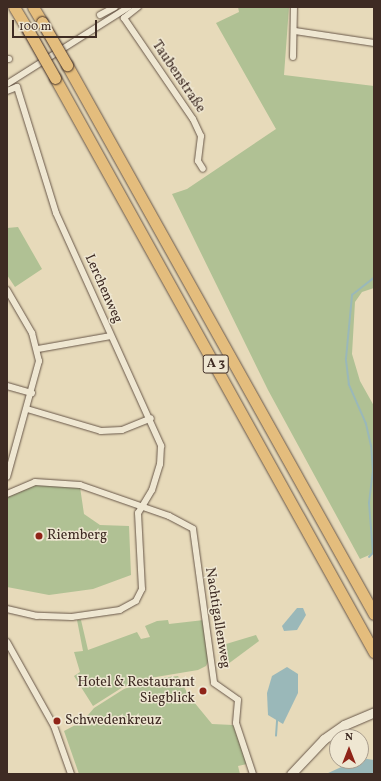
<!DOCTYPE html>
<html>
<head>
<meta charset="utf-8">
<style>
	body { margin:0 }
	#map { position:relative; width:381px; height:781px; overflow:hidden; background:#e7daba; font-family:Vollkorn,serif }
	div>[style] { position:absolute }
	[style*='--x'] { left:calc(var(--x)*1px); top:calc(var(--y)*1px); width:calc(var(--w)*1px); rotate:calc(var(--a)*1deg) }
	.green>* { inset:0; background:#b0c194 }
	.water>* { inset:0; background:#9ab8b9 }
	.stream>* { height:1.5px; margin:-0.75px; padding:0 0.75px; transform-origin:0.75px; border-radius:0.75px; background:#9ab8b9 }
	.roads { filter:drop-shadow(0 0 1px #685749) drop-shadow(0 0 1px #685749) }
	.street>* { height:6px; margin:-3px; padding:0 3px; transform-origin:3px; border-radius:3px; background:#efe7d2 }
	.secondary>* { height:9px; margin:-4.5px; padding:0 4.5px; transform-origin:4.5px; border-radius:4.5px; background:#efe7d2 }
	.highway>* { height:11px; margin:-5.5px; padding:0 5.5px; transform-origin:5.5px; border-radius:5.5px; background:#e4bd7d }
	.bridges { filter:drop-shadow(0 0 1px #3e2b23) drop-shadow(0 0 1px #3e2b23) }
	.highway-bridge>* { height:11px; margin:-5.5px; padding:0 5.5px; transform-origin:5.5px; border-radius:5.5px; background:#e4bd7d }
	.dots>* { width:11px; height:11px; translate:-50% -50%; box-sizing:border-box; border:2px solid #efe7d2; border-radius:50% }
	span { translate:-50% -50%; white-space:nowrap; text-align:center; line-height:1.15; -webkit-text-stroke:3px #efe7d2; paint-order:stroke }
	.shield-label span { padding:1px 3px; background:#efe7d2; border:1px solid; border-radius:3px; -webkit-text-stroke-width:0 }
	.shield-label { font-size:13px; color:#3e2b23; font-weight:700 }
	.street-label { font-size:14px; color:#3e2b23 }
	.poi-label { font-size:14px; color:#3e2b23 }
	.left { translate:0 -50%; text-align:left }
	.right { translate:-100% -50%; text-align:right }
	.frame { position:absolute; inset:0; border:8px solid #3e2b23; pointer-events:none }
	.north { position:absolute; left:329px; top:729px; width:40px; height:40px; box-sizing:border-box; background:#efe7d2; border:1px solid #a89c8c; border-radius:50%; rotate:0deg; font-size:11px; font-weight:700; line-height:16px; text-align:center; color:#3e2b23 }
	.north::after { content:''; display:block; margin:auto; width:14px; height:18px; background:#8f2418; clip-path:polygon(50% 0,100% 100%,50% 72%,0 100%) }
	.scale { position:absolute; left:12px; top:20px; width:85px; height:18px; box-sizing:border-box; border:2px solid #3e2b23; border-top:0; padding-left:5px; font-size:12px; line-height:14px; white-space:nowrap; color:#3e2b23; -webkit-text-stroke:3px #efe7d2; paint-order:stroke }
</style>
</head>
<body>
<div id="map">
	<div class="green">
		<div style="clip-path:polygon(238px 7px,289px 7px,284px 75px,374px 86px,374px 288px,362px 292px,355px 302px,352px 354px,360px 381px,374px 406px,374px 553px,360px 559px,268px 390px,172px 194px,187px 189px,276px 129px,216px 23px,239px 12px)"></div>
		<div style="clip-path:polygon(18px 227px,42px 269px,15px 287px,7px 275px,7px 228px)"></div>
		<div style="clip-path:polygon(36px 485px,80px 487px,84px 514px,100px 525px,129px 526px,131px 575px,93px 589px,49px 595px,7px 587px,7px 497px)"></div>
		<div style="clip-path:polygon(77px 620px,81px 620px,88px 650px,137px 632px,141px 639px,150px 637px,145px 626px,157px 621px,168px 620px,169px 624px,204px 620px,210px 658px,206px 666px,198px 670px,150px 678px,123px 687px,93px 706px,74px 676px,80px 672px,74px 652px,83px 651px)"></div>
		<div style="clip-path:polygon(256px 635px,259px 641px,228px 664px,226px 644px)"></div>
		<div style="clip-path:polygon(178px 676px,189px 696px,212px 724px,233px 725px,247px 764px,238px 766px,240px 774px,79px 774px,64px 731px,83px 721px,94px 708px,124px 689px,151px 679px)"></div>
	</div>
	<div class="water">
		<div style="clip-path:polygon(297px 608px,303px 608px,306px 615px,297px 630px,284px 631px,282px 626px)"></div>
		<div style="clip-path:polygon(287px 667px,298px 674px,298px 693px,283px 724px,268px 715px,267px 693px,272px 676px)"></div>
		<div style="clip-path:polygon(361px 758px,374px 760px,374px 774px,326px 774px)"></div>
	</div>
	<div class="stream">
		<div style="--x:369;--y:557;--w:6;--a:-45"></div>
		<div style="--x:373;--y:553;--w:50;--a:-94.6"></div>
		<div style="--x:369;--y:503;--w:31;--a:-83"></div>
		<div style="--x:373;--y:472;--w:26;--a:-94"></div>
		<div style="--x:371;--y:446;--w:23;--a:-103"></div>
		<div style="--x:366;--y:424;--w:43;--a:-113.6"></div>
		<div style="--x:349;--y:385;--w:26;--a:-97"></div>
		<div style="--x:346;--y:359;--w:64;--a:-84.6"></div>
		<div style="--x:352;--y:295;--w:28;--a:-38"></div>
		<div style="--x:276;--y:736;--w:16;--a:-86"></div>
	</div>
	<div class="roads">
		<div class="street">
			<div style="--x:138;--y:7;--w:18;--a:142"></div>
			<div style="--x:124;--y:18;--w:122;--a:55.7"></div>
			<div style="--x:193;--y:119;--w:19;--a:65"></div>
			<div style="--x:201;--y:136;--w:25;--a:97"></div>
			<div style="--x:198;--y:161;--w:9;--a:58"></div>
			<div style="--x:100;--y:15;--w:17;--a:-28"></div>
			<div style="--x:295;--y:31;--w:80;--a:8.6"></div>
			<div style="--x:293;--y:57;--w:50;--a:-88.9"></div>
			<div style="--x:7;--y:59;--w:2;--a:0"></div>
			<div style="--x:7;--y:84;--w:144;--a:-32.3"></div>
			<div style="--x:7;--y:91;--w:11;--a:-22"></div>
			<div style="--x:17;--y:87;--w:132;--a:72.8"></div>
			<div style="--x:56;--y:213;--w:256;--a:65.7"></div>
			<div style="--x:161;--y:446;--w:18;--a:93"></div>
			<div style="--x:160;--y:464;--w:27;--a:107"></div>
			<div style="--x:152;--y:490;--w:27;--a:121"></div>
			<div style="--x:138;--y:513;--w:76;--a:87"></div>
			<div style="--x:142;--y:589;--w:13;--a:117"></div>
			<div style="--x:136;--y:601;--w:18;--a:151"></div>
			<div style="--x:120;--y:610;--w:49;--a:171.7"></div>
			<div style="--x:72;--y:617;--w:35;--a:-178"></div>
			<div style="--x:37;--y:616;--w:31;--a:-167"></div>
			<div style="--x:7;--y:290;--w:50;--a:59.8"></div>
			<div style="--x:32;--y:333;--w:29;--a:76"></div>
			<div style="--x:39;--y:361;--w:120;--a:105.4"></div>
			<div style="--x:38;--y:349;--w:74;--a:-10.1"></div>
			<div style="--x:7;--y:386;--w:26;--a:16"></div>
			<div style="--x:27;--y:409;--w:77;--a:16.6"></div>
			<div style="--x:101;--y:431;--w:21;--a:-3"></div>
			<div style="--x:122;--y:430;--w:31;--a:-22"></div>
			<div style="--x:7;--y:494;--w:30;--a:-23"></div>
			<div style="--x:35;--y:482;--w:45;--a:3.8"></div>
			<div style="--x:80;--y:485;--w:94;--a:19.2"></div>
			<div style="--x:169;--y:516;--w:27;--a:28"></div>
			<div style="--x:193;--y:529;--w:155;--a:82.2"></div>
			<div style="--x:214;--y:683;--w:29;--a:35"></div>
			<div style="--x:238;--y:700;--w:23;--a:95"></div>
			<div style="--x:236;--y:723;--w:54;--a:71.6"></div>
			<div style="--x:7;--y:642;--w:96;--a:60.8"></div>
			<div style="--x:54;--y:726;--w:51;--a:70.5"></div>
		</div>
		<div class="secondary">
			<div style="--x:291;--y:774;--w:48;--a:-46.7"></div>
			<div style="--x:324;--y:739;--w:24;--a:-35"></div>
			<div style="--x:344;--y:725;--w:33;--a:-23"></div>
		</div>
		<div class="highway">
			<div style="--x:14;--y:7;--w:27;--a:59"></div>
			<div style="--x:33;--y:7;--w:17;--a:59"></div>
			<div style="--x:67;--y:65;--w:629;--a:60.79"></div>
			<div style="--x:55;--y:78;--w:657;--a:60.94"></div>
		</div>
	</div>
	<div class="bridges">
		<div class="highway-bridge">
			<div style="--x:42;--y:22;--w:50;--a:59.8"></div>
			<div style="--x:28;--y:30;--w:55;--a:60.6"></div>
		</div>
	</div>
	<div class="dots">
		<div style="left:39px;top:536px;background:#8f2418"></div>
		<div style="left:203px;top:691px;background:#8f2418"></div>
		<div style="left:57px;top:721px;background:#8f2418"></div>
	</div>
	<div class="shield-label">
		<span style="left:216px;top:364px">A 3</span>
	</div>
	<div class="street-label">
		<span style="left:178px;top:77px;rotate:56deg">Taubenstraße</span>
		<span style="left:103px;top:289px;rotate:66deg">Lerchenweg</span>
		<span style="left:217px;top:618px;rotate:81deg">Nachtigallenweg</span>
	</div>
	<div class="poi-label">
		<span class="left" style="left:47px;top:536px">Riemberg</span>
		<span class="right" style="left:195px;top:691px">Hotel &amp; Restaurant<br>Siegblick</span>
		<span class="left" style="left:65px;top:721px">Schwedenkreuz</span>
	</div>
	<div class="frame"></div>
	<div class="north">N</div>
	<div class="scale">100 m</div>
</div>
</body>
</html>
